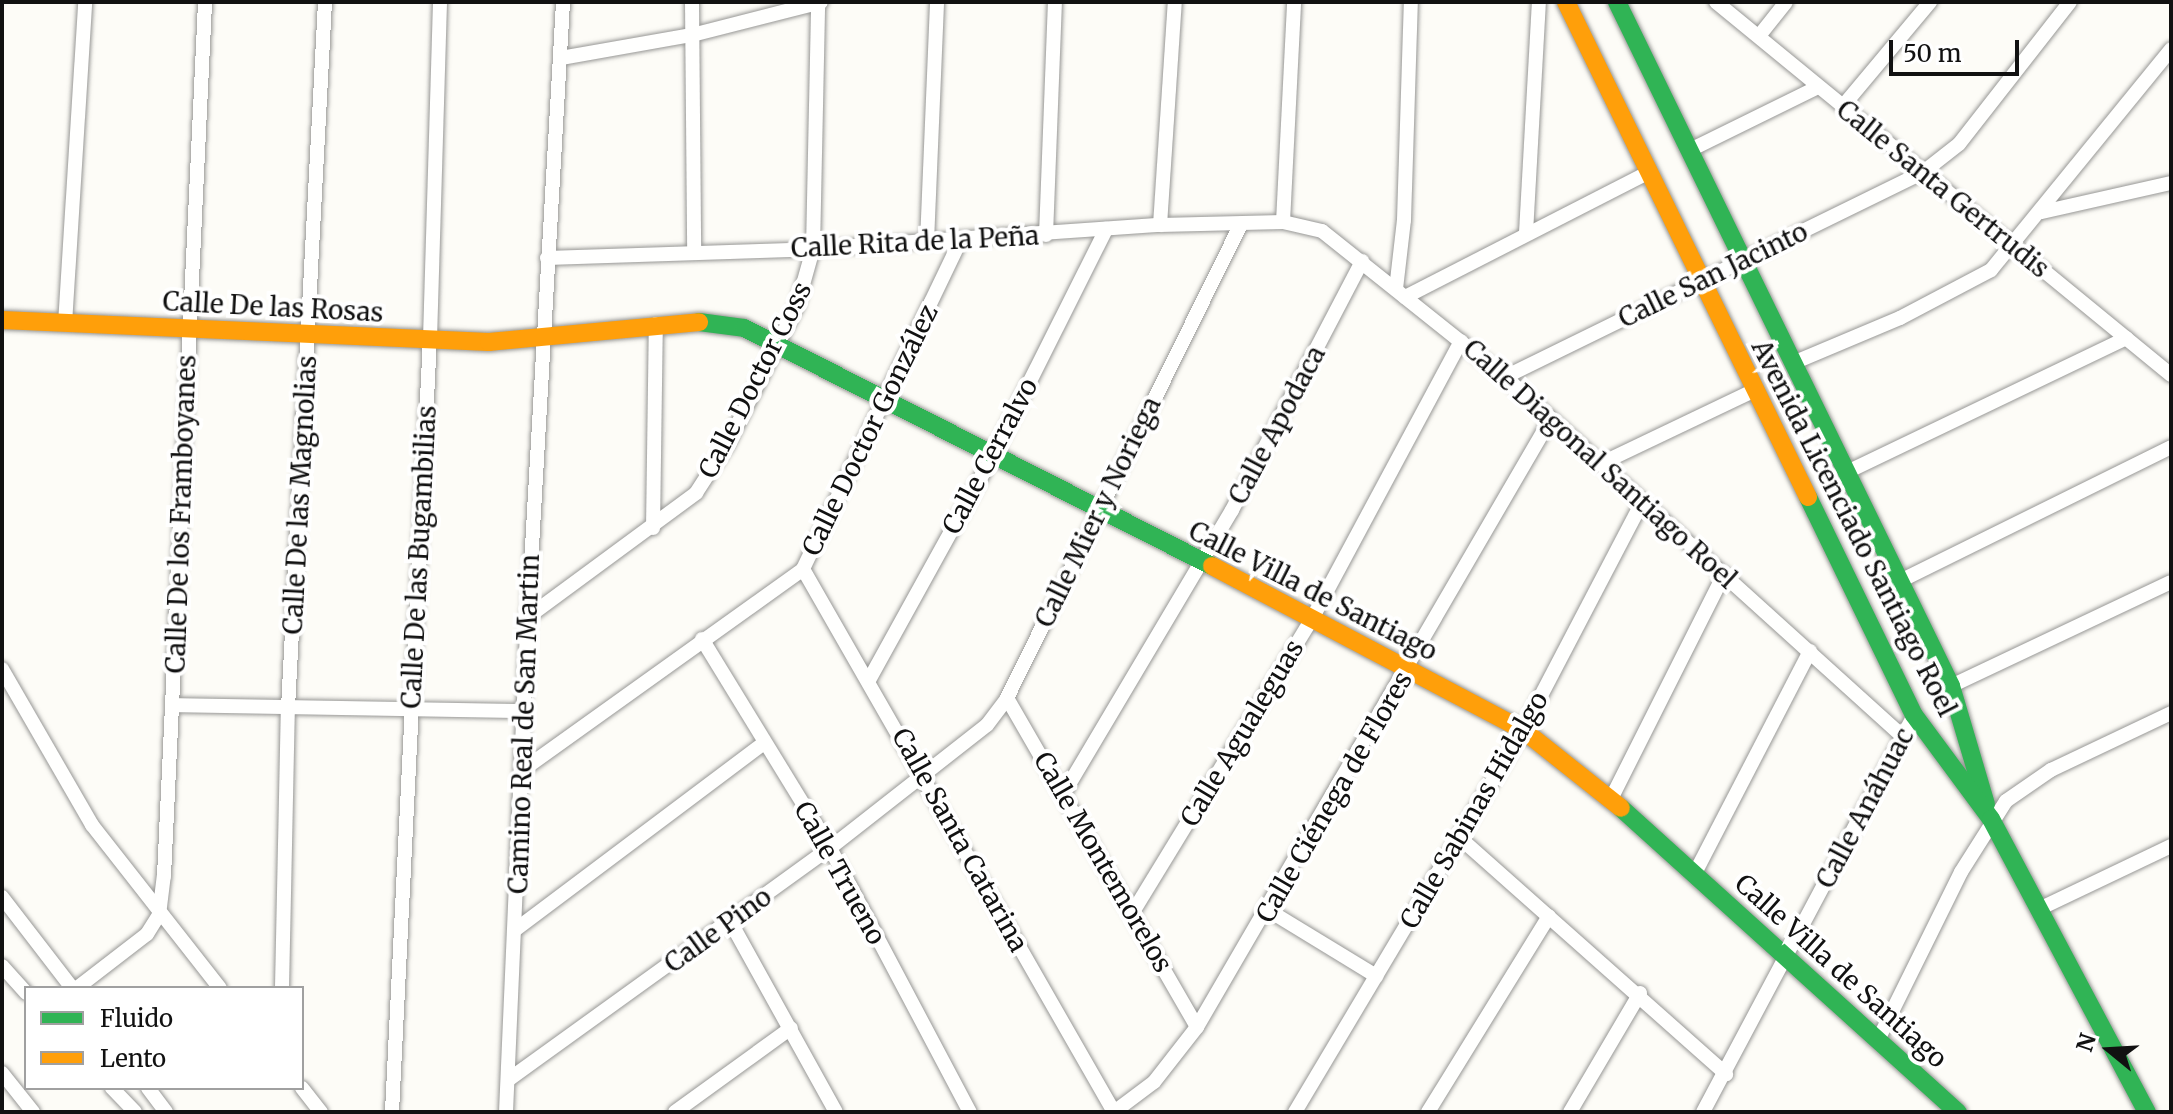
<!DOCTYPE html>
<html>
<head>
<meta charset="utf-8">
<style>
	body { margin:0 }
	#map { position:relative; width:2173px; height:1114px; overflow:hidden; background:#fdfcf7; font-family:Merriweather,serif }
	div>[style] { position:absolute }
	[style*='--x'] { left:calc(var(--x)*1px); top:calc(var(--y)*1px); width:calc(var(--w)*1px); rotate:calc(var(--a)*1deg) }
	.roads { filter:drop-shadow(0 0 2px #979795) drop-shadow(0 0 2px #979795) }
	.street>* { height:14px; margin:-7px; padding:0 7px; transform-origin:7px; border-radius:7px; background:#fffffe }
	.fast>* { height:18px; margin:-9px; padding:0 9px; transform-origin:9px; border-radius:9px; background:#30b455 }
	.slow>* { height:18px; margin:-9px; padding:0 9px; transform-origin:9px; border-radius:9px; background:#ff9f0a }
	span { translate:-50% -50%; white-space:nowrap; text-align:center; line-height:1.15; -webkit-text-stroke:8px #fff; paint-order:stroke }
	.street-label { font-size:26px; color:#111 }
	.frame { position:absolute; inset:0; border:4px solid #111; pointer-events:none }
	.legend { position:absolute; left:24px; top:986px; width:280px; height:104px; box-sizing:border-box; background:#fff; border:2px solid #a0a0a0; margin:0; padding:10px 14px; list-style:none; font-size:24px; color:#111 }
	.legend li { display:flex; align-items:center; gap:16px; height:40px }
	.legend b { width:40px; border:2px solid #a0a0a0 }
	.north { position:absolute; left:2069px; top:1010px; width:80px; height:80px; -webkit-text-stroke:6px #fff; paint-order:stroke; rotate:288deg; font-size:22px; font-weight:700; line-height:32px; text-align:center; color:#111 }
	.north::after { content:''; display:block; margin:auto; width:28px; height:36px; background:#111; clip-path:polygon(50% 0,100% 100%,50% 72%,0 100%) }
	.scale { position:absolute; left:1889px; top:40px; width:130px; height:36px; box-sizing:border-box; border:4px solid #111; border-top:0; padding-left:10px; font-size:24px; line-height:28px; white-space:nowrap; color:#111; -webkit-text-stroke:6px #fff; paint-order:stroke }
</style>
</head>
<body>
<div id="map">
	<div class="roads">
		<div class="street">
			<div style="--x:692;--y:2;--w:248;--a:89.5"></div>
			<div style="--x:1716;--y:2;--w:588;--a:39.34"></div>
			<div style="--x:1759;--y:36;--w:43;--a:-51.5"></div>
			<div style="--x:561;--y:58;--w:133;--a:-10"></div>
			<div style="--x:692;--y:35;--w:133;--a:-14.3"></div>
			<div style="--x:1843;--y:106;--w:136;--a:-50.1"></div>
			<div style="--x:1688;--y:151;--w:145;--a:-26.2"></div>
			<div style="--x:2042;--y:212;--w:132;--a:-12.7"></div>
			<div style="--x:1283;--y:222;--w:220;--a:-87.1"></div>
			<div style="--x:1160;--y:225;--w:224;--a:-86.2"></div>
			<div style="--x:1526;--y:233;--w:231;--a:-86.8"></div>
			<div style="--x:1046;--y:235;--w:233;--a:-87.8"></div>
			<div style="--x:927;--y:242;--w:240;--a:-87.6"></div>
			<div style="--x:547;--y:258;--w:266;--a:-1.9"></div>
			<div style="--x:813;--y:249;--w:348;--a:-4"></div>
			<div style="--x:1160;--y:225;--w:123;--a:-1.4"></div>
			<div style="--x:1283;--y:222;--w:40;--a:13"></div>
			<div style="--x:1322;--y:231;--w:234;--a:38.6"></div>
			<div style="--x:1505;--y:377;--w:532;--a:42.11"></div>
			<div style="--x:1396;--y:289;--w:69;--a:-83.4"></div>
			<div style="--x:1404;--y:220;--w:218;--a:-88.2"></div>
			<div style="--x:1405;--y:297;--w:274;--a:-27.1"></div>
			<div style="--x:65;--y:324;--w:323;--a:-86.4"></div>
			<div style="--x:1793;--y:363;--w:116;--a:-22.8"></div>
			<div style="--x:1900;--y:318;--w:103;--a:-27.8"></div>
			<div style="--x:1991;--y:270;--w:285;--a:-50.8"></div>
			<div style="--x:1505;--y:377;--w:464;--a:-26.1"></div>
			<div style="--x:1922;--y:173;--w:47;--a:-38.1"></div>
			<div style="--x:1959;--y:144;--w:180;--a:-52"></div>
			<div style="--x:1600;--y:464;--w:172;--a:-25.5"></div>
			<div style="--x:1847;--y:472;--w:310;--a:-25.6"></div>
			<div style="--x:653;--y:528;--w:204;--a:-89.2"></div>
			<div style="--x:803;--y:569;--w:626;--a:60.2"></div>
			<div style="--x:1900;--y:581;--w:302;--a:-26.3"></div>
			<div style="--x:528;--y:617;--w:209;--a:-36.4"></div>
			<div style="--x:696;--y:493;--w:57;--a:-57.1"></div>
			<div style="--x:727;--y:445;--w:156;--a:-63.3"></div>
			<div style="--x:797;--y:306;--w:59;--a:-74.3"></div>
			<div style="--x:813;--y:249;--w:246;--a:-88.8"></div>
			<div style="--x:702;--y:639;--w:245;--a:58.5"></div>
			<div style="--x:830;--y:848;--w:299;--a:62.1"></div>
			<div style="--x:2;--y:669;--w:180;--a:60"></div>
			<div style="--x:92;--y:825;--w:207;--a:51.9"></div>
			<div style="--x:869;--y:680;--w:257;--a:-61.1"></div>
			<div style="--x:993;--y:455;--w:253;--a:-63.4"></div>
			<div style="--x:1951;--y:686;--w:243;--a:-25.3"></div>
			<div style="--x:1007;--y:698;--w:380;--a:60"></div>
			<div style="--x:173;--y:705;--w:351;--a:1"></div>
			<div style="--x:524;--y:769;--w:343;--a:-35.6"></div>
			<div style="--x:803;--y:569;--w:364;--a:-64.4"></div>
			<div style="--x:1064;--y:793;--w:329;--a:-59.3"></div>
			<div style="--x:1232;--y:510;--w:281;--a:-62.4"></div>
			<div style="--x:1611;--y:799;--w:252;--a:-63.3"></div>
			<div style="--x:1460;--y:838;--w:356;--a:41.6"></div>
			<div style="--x:1695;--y:873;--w:250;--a:-62.6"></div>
			<div style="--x:2;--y:897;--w:115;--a:52.4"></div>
			<div style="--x:2039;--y:909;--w:146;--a:-25.5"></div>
			<div style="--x:1268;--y:910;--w:127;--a:31.4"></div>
			<div style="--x:1133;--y:912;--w:346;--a:-58.6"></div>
			<div style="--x:1313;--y:617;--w:313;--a:-61.8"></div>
			<div style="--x:730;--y:921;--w:218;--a:61"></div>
			<div style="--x:515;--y:930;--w:311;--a:-36.9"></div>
			<div style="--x:2;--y:966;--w:36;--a:48"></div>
			<div style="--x:77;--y:988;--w:88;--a:-37.6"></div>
			<div style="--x:147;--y:934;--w:22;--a:-58"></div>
			<div style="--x:159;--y:915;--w:39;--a:-83"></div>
			<div style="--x:164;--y:876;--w:875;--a:-87.31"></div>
			<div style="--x:282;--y:988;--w:280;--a:-88.8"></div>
			<div style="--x:288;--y:708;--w:707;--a:-87"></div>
			<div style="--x:1878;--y:1040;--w:187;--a:-63.7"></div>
			<div style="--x:1961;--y:872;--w:84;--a:-57.6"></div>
			<div style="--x:2006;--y:801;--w:55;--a:-34.6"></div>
			<div style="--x:2051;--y:770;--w:133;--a:-25.4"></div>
			<div style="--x:2;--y:1073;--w:50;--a:51.5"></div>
			<div style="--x:508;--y:1080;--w:397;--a:-35.8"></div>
			<div style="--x:830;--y:848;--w:199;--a:-38.1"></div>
			<div style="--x:987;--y:725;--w:34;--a:-53"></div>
			<div style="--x:1007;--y:698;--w:529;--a:-63.73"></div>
			<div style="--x:112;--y:1088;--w:33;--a:46"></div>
			<div style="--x:148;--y:1088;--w:30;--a:53"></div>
			<div style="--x:302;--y:1088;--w:31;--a:52"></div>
			<div style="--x:392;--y:1112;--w:774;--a:-87.19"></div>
			<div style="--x:430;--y:339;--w:337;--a:-88.3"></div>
			<div style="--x:506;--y:1112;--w:495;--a:-87.5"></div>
			<div style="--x:528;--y:617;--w:616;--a:-86.74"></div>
			<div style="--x:675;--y:1112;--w:143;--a:-35.9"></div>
			<div style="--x:1114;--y:1112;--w:50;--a:-36.9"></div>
			<div style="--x:1154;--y:1082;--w:70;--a:-52"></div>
			<div style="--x:1197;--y:1027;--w:702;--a:-59.82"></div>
			<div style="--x:1295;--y:1112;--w:445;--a:-59.2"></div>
			<div style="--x:1523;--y:730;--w:257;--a:-62.4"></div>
			<div style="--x:1428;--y:1112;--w:230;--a:-58.3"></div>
			<div style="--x:1570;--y:1112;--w:138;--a:-59.5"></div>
			<div style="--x:1703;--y:1112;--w:450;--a:-62"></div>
		</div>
		<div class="fast">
			<div style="--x:1617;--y:2;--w:761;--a:63.97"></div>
			<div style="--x:1951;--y:686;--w:123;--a:73.5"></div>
			<div style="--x:699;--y:322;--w:45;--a:7.6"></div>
			<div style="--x:744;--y:328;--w:525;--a:26.96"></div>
			<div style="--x:1808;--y:497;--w:242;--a:64.1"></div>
			<div style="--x:1914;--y:715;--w:129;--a:53.5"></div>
			<div style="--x:1991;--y:819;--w:332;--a:62"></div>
			<div style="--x:1621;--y:808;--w:454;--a:42.1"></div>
		</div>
		<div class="slow">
			<div style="--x:1566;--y:2;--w:551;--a:63.95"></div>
			<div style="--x:2;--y:320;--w:487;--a:2.6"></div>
			<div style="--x:489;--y:342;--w:211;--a:-5.4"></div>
			<div style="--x:1212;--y:566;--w:352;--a:27.8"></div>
			<div style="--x:1523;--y:730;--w:125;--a:38.5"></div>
		</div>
	</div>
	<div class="street-label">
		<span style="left:1943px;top:189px;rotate:39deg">Calle Santa Gertrudis</span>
		<span style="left:915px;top:242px;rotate:-3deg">Calle Rita de la Peña</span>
		<span style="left:1713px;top:275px;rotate:-26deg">Calle San Jacinto</span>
		<span style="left:273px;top:307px;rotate:3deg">Calle De las Rosas</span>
		<span style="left:755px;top:380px;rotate:-63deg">Calle Doctor Coss</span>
		<span style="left:1277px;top:425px;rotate:-62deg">Calle Apodaca</span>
		<span style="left:870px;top:430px;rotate:-64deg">Calle Doctor González</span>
		<span style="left:990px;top:456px;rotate:-62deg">Calle Cerralvo</span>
		<span style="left:1600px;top:464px;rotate:42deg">Calle Diagonal Santiago Roel</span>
		<span style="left:300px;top:495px;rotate:-87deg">Calle De las Magnolias</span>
		<span style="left:1098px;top:512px;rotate:-64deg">Calle Mier y Noriega</span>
		<span style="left:181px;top:514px;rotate:-88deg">Calle De los Framboyanes</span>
		<span style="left:1854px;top:528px;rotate:63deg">Avenida Licenciado Santiago Roel</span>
		<span style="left:419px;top:557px;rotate:-87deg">Calle De las Bugambilias</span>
		<span style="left:1313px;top:591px;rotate:27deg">Calle Villa de Santiago</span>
		<span style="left:524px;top:724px;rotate:-88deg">Camino Real de San Martin</span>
		<span style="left:1242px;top:733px;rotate:-59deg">Calle Agualeguas</span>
		<span style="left:1334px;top:797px;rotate:-60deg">Calle Ciénega de Flores</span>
		<span style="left:1865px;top:808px;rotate:-62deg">Calle Anáhuac</span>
		<span style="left:1474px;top:810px;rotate:-60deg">Calle Sabinas Hidalgo</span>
		<span style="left:960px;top:840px;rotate:61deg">Calle Santa Catarina</span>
		<span style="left:1103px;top:862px;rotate:60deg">Calle Montemorelos</span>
		<span style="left:840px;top:873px;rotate:61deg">Calle Trueno</span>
		<span style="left:718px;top:930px;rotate:-36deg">Calle Pino</span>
		<span style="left:1841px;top:971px;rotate:42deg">Calle Villa de Santiago</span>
	</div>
	<div class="frame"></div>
	<ul class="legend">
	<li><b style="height:10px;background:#30b455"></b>Fluido</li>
	<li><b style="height:10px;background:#ff9f0a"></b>Lento</li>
	</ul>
	<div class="north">N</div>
	<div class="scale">50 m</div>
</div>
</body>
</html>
